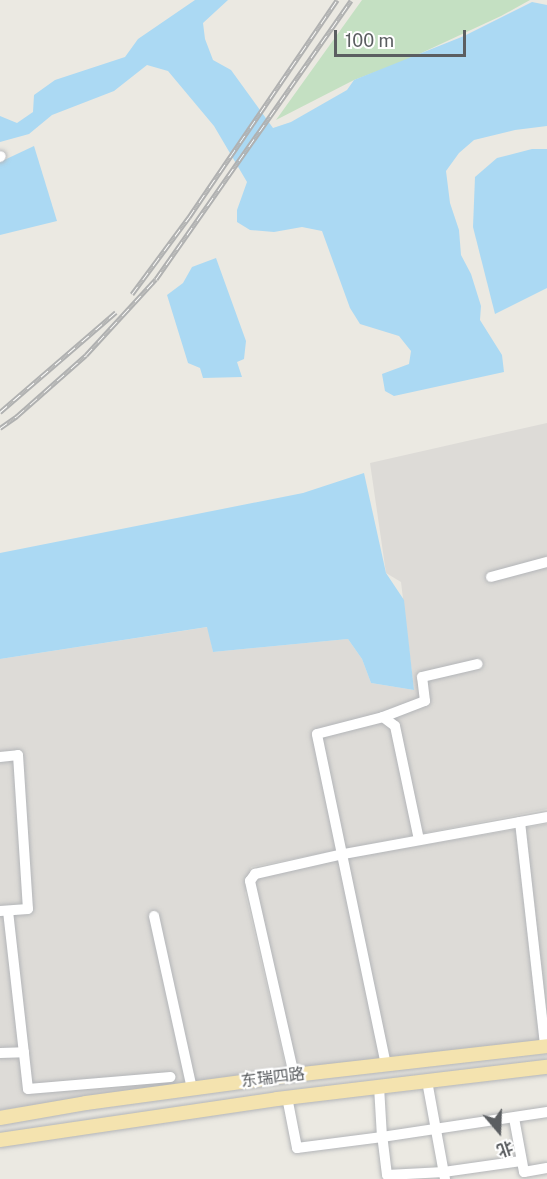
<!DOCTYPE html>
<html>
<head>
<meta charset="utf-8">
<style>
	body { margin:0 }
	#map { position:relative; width:547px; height:1179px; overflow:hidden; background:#ebe9e2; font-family:"Public Sans","Noto Sans SC",sans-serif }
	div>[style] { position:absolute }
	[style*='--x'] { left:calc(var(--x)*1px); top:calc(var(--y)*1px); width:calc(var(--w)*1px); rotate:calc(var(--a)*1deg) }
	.industrial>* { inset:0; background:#dddbd7 }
	.green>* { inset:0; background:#c4e0c2 }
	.water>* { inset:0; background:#abd9f3 }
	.roads { filter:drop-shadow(0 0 2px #b3b5b8) drop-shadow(0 0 2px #b3b5b8) }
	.minor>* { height:10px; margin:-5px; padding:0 5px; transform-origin:5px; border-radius:5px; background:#fff }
	.major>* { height:14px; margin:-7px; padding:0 7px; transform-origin:7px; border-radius:7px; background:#f4e3af }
	.rail>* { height:5px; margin-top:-2.5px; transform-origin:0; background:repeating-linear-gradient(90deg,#fff 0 9px,#b0b1b1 0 18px); box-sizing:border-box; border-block:2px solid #b0b1b1 }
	span { translate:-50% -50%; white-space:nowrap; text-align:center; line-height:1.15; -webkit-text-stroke:4.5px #fff; paint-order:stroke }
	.street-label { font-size:16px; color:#5b5e61 }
	.north { position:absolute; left:469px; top:1101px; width:60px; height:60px; -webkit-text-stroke:4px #fff; paint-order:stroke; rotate:161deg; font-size:16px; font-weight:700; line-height:24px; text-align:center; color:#5b5e61 }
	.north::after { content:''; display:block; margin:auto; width:21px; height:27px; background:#5b5e61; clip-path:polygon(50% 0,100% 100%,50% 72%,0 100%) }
	.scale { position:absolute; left:334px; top:30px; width:132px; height:27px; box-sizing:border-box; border:3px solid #5b5e61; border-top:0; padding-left:8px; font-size:18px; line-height:21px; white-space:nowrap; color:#5b5e61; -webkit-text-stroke:4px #fff; paint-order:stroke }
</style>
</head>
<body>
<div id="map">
	<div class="industrial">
		<div style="clip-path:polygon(547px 423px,547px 809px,251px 867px,245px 893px,286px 1069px,0 1110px,0 659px,208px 627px,214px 657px,213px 652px,348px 639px,362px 659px,371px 683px,414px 690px,401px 582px,386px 573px,370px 463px)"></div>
		<div style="clip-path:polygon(547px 824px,547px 1041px,294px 1075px,250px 881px,255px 874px)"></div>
	</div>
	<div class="green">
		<div style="clip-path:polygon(362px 0,530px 0,501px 16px,402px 62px,354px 80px,276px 120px)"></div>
	</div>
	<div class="water">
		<div style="clip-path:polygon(195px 0,228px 0,203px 23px,205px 39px,213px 60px,231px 70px,273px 128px,291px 122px,347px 90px,354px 80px,464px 36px,532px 2px,547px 5px,547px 126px,515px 130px,474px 140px,459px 153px,446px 171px,450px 203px,459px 230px,461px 255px,471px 274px,481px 306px,480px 320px,502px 355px,504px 372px,394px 396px,385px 391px,382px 374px,409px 364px,411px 351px,399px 336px,360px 324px,350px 308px,322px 231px,302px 227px,274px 232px,250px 230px,237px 222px,237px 210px,247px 182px,214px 126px,168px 71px,147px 65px,114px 91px,52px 115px,29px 134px,0 142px,0 116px,17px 123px,33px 112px,34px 95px,55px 80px,125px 57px,138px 39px)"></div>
		<div style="clip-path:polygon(34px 146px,57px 221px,0 235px,0 162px)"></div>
		<div style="clip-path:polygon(532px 149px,547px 149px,547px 288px,495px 314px,473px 227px,475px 177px,497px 158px)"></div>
		<div style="clip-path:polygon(216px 258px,246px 341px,244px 359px,237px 362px,242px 377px,203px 378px,200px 368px,188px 363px,167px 295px,183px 283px,192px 267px)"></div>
		<div style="clip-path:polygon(364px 473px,386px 573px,404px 600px,414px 690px,371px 683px,362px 659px,348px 639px,213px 652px,207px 627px,0 659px,0 553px,303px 493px)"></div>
	</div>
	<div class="roads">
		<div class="minor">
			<div style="--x:0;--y:157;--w:1;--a:-45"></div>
			<div style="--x:491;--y:577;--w:58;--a:-15"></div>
			<div style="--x:383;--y:717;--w:15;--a:37"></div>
			<div style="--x:395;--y:726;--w:116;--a:78.1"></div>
			<div style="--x:0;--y:757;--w:18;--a:-6"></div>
			<div style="--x:18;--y:755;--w:154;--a:86.3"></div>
			<div style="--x:28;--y:909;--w:28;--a:176"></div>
			<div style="--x:520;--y:822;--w:225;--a:83.6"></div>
			<div style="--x:8;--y:911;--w:179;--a:83.6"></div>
			<div style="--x:28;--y:1089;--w:143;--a:-4.8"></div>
			<div style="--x:154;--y:916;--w:177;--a:77.6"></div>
			<div style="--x:0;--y:1053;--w:24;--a:-2"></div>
			<div style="--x:386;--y:1065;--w:338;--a:-101.8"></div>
			<div style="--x:317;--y:734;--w:68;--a:-14.4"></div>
			<div style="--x:383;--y:717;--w:45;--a:-20.9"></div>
			<div style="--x:425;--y:701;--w:24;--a:-97"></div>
			<div style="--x:422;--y:677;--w:57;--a:-13.1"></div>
			<div style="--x:294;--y:1075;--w:199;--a:-102.8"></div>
			<div style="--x:250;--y:881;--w:9;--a:-54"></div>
			<div style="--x:255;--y:874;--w:91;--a:-12.7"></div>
			<div style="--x:344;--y:854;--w:206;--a:-10.3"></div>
			<div style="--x:427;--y:1081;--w:100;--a:79.6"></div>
			<div style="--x:287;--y:1097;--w:52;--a:78.9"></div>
			<div style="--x:297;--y:1148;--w:86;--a:-7.4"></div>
			<div style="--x:382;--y:1137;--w:50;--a:-93.4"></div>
			<div style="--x:514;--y:1118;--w:55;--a:79.5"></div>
			<div style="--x:524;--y:1172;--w:23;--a:-10"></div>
			<div style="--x:521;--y:1161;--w:78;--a:171.9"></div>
			<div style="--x:444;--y:1172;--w:57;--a:177"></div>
			<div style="--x:387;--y:1175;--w:38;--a:-97"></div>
			<div style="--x:382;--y:1137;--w:167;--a:-8.6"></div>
		</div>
		<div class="major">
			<div style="--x:0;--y:1118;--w:87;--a:-9.9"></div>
			<div style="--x:86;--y:1103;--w:210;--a:-7.7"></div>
			<div style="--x:294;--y:1075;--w:255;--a:-6.5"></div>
			<div style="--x:0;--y:1140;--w:280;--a:-8.4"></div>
			<div style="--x:277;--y:1099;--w:272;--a:-6.8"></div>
		</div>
	</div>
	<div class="rail">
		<div style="--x:132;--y:294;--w:96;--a:-53.5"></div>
		<div style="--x:189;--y:217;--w:263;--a:-55.7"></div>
		<div style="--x:0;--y:412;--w:153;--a:-40.8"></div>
		<div style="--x:0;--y:428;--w:21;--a:-35"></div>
		<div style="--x:17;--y:416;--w:92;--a:-41.5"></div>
		<div style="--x:86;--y:355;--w:103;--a:-47.4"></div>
		<div style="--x:156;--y:279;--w:340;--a:-55"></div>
	</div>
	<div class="street-label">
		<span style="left:273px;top:1078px;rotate:-7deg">东瑞四路</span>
	</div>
	<div class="north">北</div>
	<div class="scale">100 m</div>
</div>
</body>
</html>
